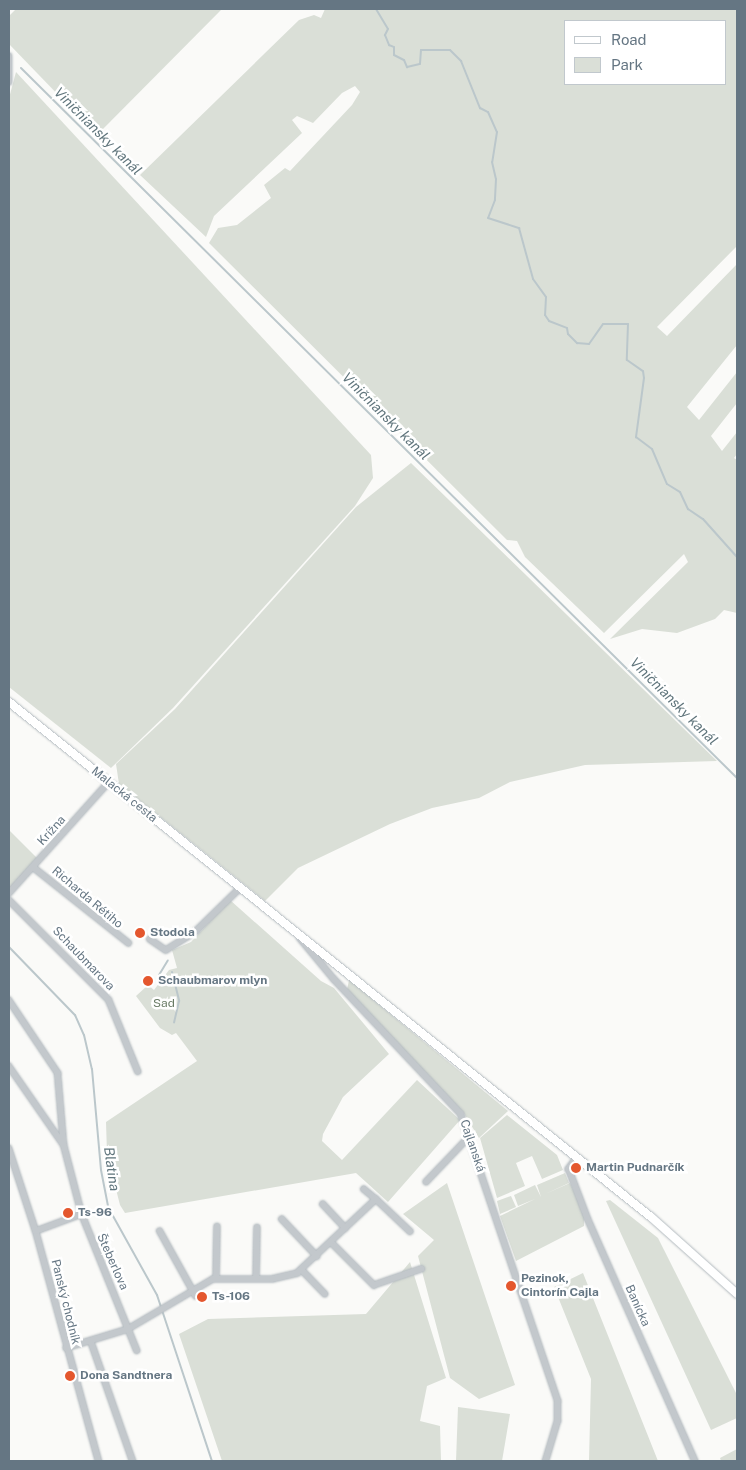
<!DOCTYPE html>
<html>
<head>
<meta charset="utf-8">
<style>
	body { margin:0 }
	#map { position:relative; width:746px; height:1470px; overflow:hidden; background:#fafaf8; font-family:"Public Sans",sans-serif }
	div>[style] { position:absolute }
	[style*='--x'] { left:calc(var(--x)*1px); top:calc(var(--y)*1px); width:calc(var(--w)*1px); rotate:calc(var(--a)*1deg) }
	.green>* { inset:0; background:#dadfd7 }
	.stream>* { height:2px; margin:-1px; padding:0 1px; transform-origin:1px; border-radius:1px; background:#bbc7cb }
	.roads { filter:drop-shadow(0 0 1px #b3babf) drop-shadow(0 0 1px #b3babf) }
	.minor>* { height:5.5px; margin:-2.75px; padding:0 2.75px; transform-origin:2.75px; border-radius:2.75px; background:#c3c8cc }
	.secondary>* { height:8px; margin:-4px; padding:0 4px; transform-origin:4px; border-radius:4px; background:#fff }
	.dots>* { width:14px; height:14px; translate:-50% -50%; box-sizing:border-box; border:2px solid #fff; border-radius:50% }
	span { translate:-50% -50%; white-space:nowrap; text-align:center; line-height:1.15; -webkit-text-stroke:5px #fff; paint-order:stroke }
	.street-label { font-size:12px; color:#657683 }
	.poi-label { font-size:12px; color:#657683; font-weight:700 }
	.left { translate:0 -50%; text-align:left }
	.park-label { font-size:12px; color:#687a64 }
	.water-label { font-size:14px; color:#60757c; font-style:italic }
	.frame { position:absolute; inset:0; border:10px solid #657683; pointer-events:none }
	.legend { position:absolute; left:564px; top:20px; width:162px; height:65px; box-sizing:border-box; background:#fff; border:1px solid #c1c8cd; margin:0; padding:6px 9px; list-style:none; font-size:15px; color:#657683 }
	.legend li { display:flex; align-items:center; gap:10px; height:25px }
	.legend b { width:25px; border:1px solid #c1c8cd }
</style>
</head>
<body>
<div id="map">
	<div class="green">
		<div style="clip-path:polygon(16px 9px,222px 9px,100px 132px,93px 131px,9px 44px,9px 16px)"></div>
		<div style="clip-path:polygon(evenodd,325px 9px,737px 9px,737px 246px,657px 327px,667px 336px,737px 264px,737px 345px,687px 407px,699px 420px,737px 372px,737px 403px,711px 436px,722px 451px,737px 432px,737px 454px,734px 458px,737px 460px,737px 613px,724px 610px,715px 619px,677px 633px,642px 629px,610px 639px,688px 562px,684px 554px,604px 633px,525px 557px,517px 541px,507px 540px,209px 243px,218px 228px,237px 225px,271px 198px,264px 185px,285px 168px,290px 171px,352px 105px,360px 92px,355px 86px,342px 93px,313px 123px,297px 116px,292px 120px,302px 133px,214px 216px,206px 237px,140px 175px,299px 20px,314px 15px,321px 18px,325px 9px,565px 21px,725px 21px,725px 84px,565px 84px,565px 21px)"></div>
		<div style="clip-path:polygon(16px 72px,371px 455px,373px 478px,355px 506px,173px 708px,111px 768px,9px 687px,9px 98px)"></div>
		<div style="clip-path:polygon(411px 463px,717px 761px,585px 765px,510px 782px,479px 798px,432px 808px,390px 824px,298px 868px,265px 901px,119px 784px,116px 764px,175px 709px,356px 507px)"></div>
		<div style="clip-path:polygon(9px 830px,41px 862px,9px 894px)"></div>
		<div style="clip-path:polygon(230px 900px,321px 981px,334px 988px,389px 1054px,343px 1097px,323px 1134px,322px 1141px,342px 1160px,417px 1080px,460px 1120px,388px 1202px,356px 1173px,125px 1213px,120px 1205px,107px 1154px,106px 1122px,197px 1061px,176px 1033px,172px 1035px,160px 1028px,136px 996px,148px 985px,154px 990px,169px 970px,177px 968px,172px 950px,191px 942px)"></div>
		<div style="clip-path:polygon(349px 980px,508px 1111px,479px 1138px,463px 1112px,347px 990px)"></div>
		<div style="clip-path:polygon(507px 1115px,557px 1155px,563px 1170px,542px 1179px,532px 1156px,516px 1163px,525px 1186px,497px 1198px,480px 1138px)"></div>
		<div style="clip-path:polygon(565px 1173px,569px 1183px,545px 1194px,570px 1183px,584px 1213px,584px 1226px,516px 1261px,500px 1216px,535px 1199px,518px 1206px,514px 1195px,535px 1185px,541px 1197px,537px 1185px)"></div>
		<div style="clip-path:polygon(447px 1183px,515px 1385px,479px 1399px,450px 1378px,418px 1256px,434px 1240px,403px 1214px)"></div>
		<div style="clip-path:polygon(511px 1196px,516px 1207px,500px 1214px,497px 1201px)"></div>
		<div style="clip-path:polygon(610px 1200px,658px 1238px,737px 1395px,737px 1418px,711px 1430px,606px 1201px)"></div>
		<div style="clip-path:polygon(410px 1262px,446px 1378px,427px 1386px,420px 1421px,440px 1426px,441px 1461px,222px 1461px,179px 1334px,208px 1319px,366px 1314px)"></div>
		<div style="clip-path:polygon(583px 1273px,658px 1461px,589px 1461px,591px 1379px,554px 1287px)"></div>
		<div style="clip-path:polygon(458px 1407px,510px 1414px,502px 1461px,456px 1461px)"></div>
		<div style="clip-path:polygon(737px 1449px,737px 1461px,721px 1461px,720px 1458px)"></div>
	</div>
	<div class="stream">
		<div style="--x:376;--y:9;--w:23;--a:59"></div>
		<div style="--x:388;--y:29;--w:7;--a:117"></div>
		<div style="--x:385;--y:35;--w:11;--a:68"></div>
		<div style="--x:389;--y:45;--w:5;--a:22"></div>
		<div style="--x:394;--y:47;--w:8;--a:90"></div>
		<div style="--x:394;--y:55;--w:11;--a:27"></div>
		<div style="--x:404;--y:60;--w:8;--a:67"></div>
		<div style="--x:407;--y:67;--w:13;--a:-13"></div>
		<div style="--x:420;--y:64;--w:14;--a:-86"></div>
		<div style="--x:421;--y:50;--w:29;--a:0"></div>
		<div style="--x:450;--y:50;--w:16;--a:45"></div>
		<div style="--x:461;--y:61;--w:51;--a:68"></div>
		<div style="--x:480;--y:108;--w:9;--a:27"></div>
		<div style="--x:488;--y:112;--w:22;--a:66"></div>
		<div style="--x:497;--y:132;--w:30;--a:99"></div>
		<div style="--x:492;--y:162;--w:17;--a:77"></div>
		<div style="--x:496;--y:179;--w:21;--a:93"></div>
		<div style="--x:495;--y:200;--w:19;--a:111"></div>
		<div style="--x:488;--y:218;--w:33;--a:18"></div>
		<div style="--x:519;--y:228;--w:53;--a:74.6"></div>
		<div style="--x:533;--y:279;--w:22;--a:54"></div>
		<div style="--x:546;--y:297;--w:18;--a:93"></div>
		<div style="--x:545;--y:315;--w:7;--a:56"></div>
		<div style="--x:549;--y:321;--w:19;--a:21"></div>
		<div style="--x:567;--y:328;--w:6;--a:81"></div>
		<div style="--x:568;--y:334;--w:13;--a:45"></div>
		<div style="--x:577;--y:343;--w:12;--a:5"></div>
		<div style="--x:589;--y:344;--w:24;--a:-55"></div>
		<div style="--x:603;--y:324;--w:25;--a:0"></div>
		<div style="--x:628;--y:324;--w:36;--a:92"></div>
		<div style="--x:627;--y:360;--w:19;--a:35"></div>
		<div style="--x:643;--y:371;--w:7;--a:82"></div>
		<div style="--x:644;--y:378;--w:60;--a:97.7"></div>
		<div style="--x:636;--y:437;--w:20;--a:37"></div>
		<div style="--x:652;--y:449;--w:38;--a:67"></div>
		<div style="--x:667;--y:484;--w:15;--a:32"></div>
		<div style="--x:680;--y:492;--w:19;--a:65"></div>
		<div style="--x:688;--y:509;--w:18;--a:34"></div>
		<div style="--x:703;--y:519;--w:51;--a:48.2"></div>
		<div style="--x:21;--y:68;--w:1008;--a:44.76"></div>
		<div style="--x:9;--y:947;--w:95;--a:45.9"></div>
		<div style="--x:75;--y:1015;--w:22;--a:66"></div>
		<div style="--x:84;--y:1035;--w:35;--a:77"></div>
		<div style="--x:92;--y:1069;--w:101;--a:84.9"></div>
		<div style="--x:101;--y:1170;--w:38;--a:79"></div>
		<div style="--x:108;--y:1207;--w:101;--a:60.9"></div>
		<div style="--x:157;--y:1295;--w:175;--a:71.7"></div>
		<div style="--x:172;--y:972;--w:30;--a:76"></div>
		<div style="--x:179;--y:1001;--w:22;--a:103"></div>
		<div style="--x:159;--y:975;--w:17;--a:-59"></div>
	</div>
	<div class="roads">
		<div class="minor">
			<div style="--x:9;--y:56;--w:26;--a:90"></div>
			<div style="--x:33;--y:867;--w:122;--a:38.4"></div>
			<div style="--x:9;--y:893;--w:149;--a:-48"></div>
			<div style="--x:9;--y:900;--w:141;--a:45"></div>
			<div style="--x:109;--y:1000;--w:77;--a:67.8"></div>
			<div style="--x:300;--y:938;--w:53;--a:50.3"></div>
			<div style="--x:334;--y:979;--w:185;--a:46.7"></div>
			<div style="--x:461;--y:1114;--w:303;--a:71.3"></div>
			<div style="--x:558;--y:1401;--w:20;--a:90"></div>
			<div style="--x:558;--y:1421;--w:42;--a:106.7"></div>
			<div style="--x:150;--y:939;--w:19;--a:35"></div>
			<div style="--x:166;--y:950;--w:36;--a:-32"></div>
			<div style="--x:196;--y:931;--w:62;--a:-44.3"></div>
			<div style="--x:9;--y:1000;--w:88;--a:56.1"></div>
			<div style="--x:58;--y:1073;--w:72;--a:85.2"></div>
			<div style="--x:64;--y:1145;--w:71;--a:75.4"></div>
			<div style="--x:82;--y:1214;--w:147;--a:68"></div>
			<div style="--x:9;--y:1066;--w:96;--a:55.2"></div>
			<div style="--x:9;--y:1148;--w:87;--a:72"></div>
			<div style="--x:36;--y:1231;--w:238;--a:74.7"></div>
			<div style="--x:577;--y:1158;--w:14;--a:126"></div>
			<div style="--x:569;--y:1169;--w:53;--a:69.2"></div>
			<div style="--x:588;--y:1219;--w:265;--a:66.1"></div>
			<div style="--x:426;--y:1182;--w:64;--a:-46.3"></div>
			<div style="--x:364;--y:1189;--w:16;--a:40"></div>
			<div style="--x:323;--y:1204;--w:33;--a:47"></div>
			<div style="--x:282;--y:1219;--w:51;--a:46.6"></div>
			<div style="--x:36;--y:1231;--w:49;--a:-20.3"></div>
			<div style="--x:160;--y:1231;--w:74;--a:61"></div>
			<div style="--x:331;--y:1242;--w:61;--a:45"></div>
			<div style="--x:374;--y:1285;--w:50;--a:-18.8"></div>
			<div style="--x:302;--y:1270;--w:33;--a:46"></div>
			<div style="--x:216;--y:1278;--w:51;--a:-88.9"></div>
			<div style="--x:256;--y:1278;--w:50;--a:-88.9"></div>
			<div style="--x:91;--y:1341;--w:127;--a:70.7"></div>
			<div style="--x:66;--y:1348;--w:65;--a:-17"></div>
			<div style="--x:128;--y:1329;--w:99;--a:-30.5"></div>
			<div style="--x:213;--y:1279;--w:59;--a:0"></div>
			<div style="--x:272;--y:1279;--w:26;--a:-13"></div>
			<div style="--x:297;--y:1273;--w:108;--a:-43.1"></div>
			<div style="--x:376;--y:1199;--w:47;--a:43.3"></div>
		</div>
		<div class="secondary">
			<div style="--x:9;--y:702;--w:823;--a:38.74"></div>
			<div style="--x:651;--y:1217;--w:115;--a:41.8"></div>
		</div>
	</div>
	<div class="dots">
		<div style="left:140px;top:933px;background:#e4572e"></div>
		<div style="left:148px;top:981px;background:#e4572e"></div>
		<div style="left:576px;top:1168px;background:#e4572e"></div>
		<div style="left:68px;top:1213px;background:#e4572e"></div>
		<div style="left:511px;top:1286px;background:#e4572e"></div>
		<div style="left:202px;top:1297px;background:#e4572e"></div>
		<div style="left:70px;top:1376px;background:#e4572e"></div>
	</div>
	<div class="street-label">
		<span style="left:124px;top:795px;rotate:39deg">Malacká cesta</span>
		<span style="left:52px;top:831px;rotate:-48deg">Krížna</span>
		<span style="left:87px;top:898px;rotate:40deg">Richarda Rétiho</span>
		<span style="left:83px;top:959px;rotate:46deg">Schaubmarova</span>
		<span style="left:472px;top:1146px;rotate:71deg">Cajlanská</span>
		<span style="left:112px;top:1262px;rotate:66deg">Šteberlova</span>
		<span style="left:65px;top:1302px;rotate:76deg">Panský chodník</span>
		<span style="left:637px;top:1306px;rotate:66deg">Banícka</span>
	</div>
	<div class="poi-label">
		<span class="left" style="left:150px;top:933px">Stodola</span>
		<span class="left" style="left:158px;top:981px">Schaubmarov mlyn</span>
		<span class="left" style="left:586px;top:1168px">Martin Pudnarčík</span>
		<span class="left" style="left:78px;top:1213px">Ts-96</span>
		<span class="left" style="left:521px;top:1286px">Pezinok,<br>Cintorín Cajla</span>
		<span class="left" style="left:212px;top:1297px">Ts-106</span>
		<span class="left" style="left:80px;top:1376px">Dona Sandtnera</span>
	</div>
	<div class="park-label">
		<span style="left:164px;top:1004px">Sad</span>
	</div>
	<div class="water-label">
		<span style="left:98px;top:131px;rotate:45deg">Viničniansky kanál</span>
		<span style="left:386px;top:416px;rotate:45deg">Viničniansky kanál</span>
		<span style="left:674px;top:701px;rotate:45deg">Viničniansky kanál</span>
		<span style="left:112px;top:1169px;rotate:82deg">Blatina</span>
	</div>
	<div class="frame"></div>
	<ul class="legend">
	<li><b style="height:6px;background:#fff"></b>Road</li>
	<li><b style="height:14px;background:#dadfd7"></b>Park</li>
	</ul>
</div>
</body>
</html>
